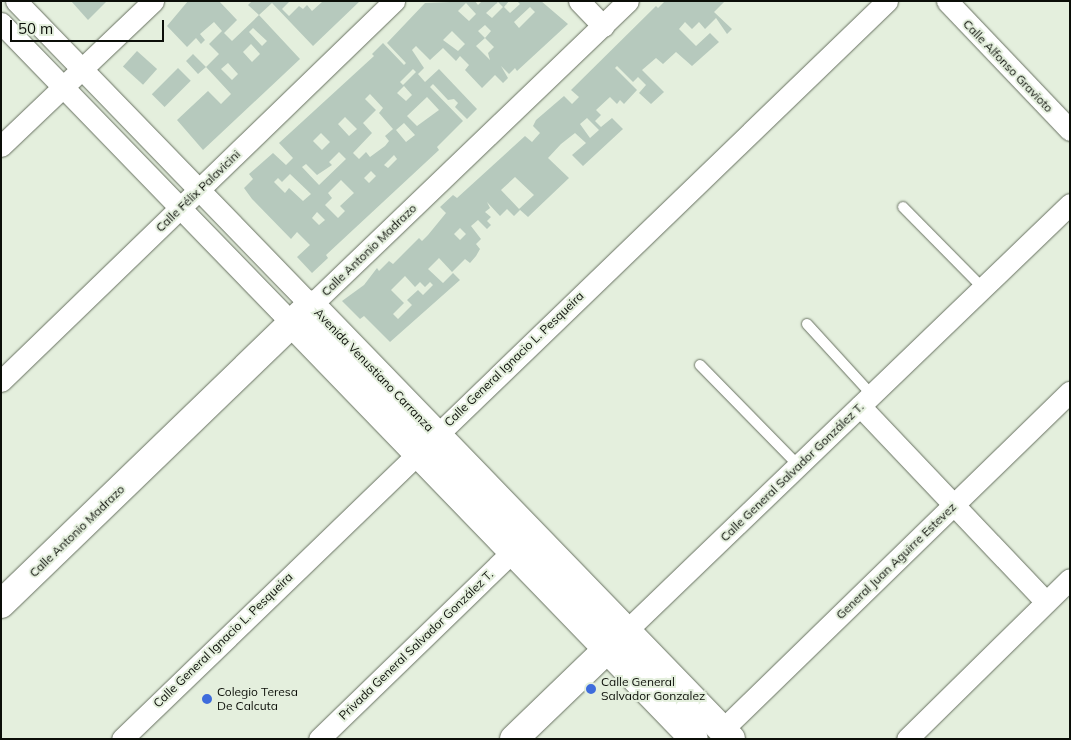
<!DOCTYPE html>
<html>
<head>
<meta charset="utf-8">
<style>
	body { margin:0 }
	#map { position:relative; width:1071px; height:740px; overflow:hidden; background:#e4efdd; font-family:Mulish,sans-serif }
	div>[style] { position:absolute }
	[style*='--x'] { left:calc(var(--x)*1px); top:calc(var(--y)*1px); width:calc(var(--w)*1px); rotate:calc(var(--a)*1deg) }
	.building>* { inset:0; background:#b6c9bd; transform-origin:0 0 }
	.roads { filter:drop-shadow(0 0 1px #677060) drop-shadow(0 0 1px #677060) }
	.lane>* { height:10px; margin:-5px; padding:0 5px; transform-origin:5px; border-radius:5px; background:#fff }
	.street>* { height:21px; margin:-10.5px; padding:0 10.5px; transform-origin:10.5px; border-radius:10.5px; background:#fff }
	.secondary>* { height:28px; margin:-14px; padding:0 14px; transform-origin:14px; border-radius:14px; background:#fff }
	.dots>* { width:14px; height:14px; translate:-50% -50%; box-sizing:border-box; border:2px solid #e4efdd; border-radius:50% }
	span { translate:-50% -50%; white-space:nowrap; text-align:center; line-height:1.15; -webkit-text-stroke:4px #e4efdd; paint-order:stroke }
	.street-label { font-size:12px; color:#0b0e08 }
	.poi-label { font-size:12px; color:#0b0e08 }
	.left { translate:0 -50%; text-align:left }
	.frame { position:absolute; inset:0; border:2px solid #0b0e08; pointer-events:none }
	.scale { position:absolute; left:10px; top:20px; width:154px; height:22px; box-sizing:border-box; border:2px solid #0b0e08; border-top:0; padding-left:6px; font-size:15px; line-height:18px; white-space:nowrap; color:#0b0e08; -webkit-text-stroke:4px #e4efdd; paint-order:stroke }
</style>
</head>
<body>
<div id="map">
	<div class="building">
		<div style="clip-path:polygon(71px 1px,107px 1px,88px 20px)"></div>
		<div style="clip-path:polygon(evenodd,188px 1px,219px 1px,237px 20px,224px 33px,232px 41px,259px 15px,300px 59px,203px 150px,177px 120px,208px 91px,221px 104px,231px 94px,206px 67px,198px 74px,186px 61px,193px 54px,206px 67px,219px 54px,209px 44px,222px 31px,214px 22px,200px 34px,205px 40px,201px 44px,196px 38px,187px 47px,167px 26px,188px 1px,253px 28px,267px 41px,262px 46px,249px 32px,253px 28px,188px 1px,251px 44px,260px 54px,252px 62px,243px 52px,251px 44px,188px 1px,228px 63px,238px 74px,232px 80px,221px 69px,228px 63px)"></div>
		<div style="clip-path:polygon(252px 1px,290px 1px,282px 9px,289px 16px,299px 6px,303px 9px,307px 5px,312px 11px,322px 2px,360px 1px,313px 46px,272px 3px,259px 15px,248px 5px)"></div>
		<div style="clip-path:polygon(evenodd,475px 1px,478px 5px,482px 1px,509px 1px,504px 7px,510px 13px,520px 4px,517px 1px,541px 1px,568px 24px,517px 71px,515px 68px,509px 74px,501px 66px,508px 78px,503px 83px,495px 75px,482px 88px,465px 70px,469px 65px,460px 56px,456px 61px,443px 48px,430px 60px,416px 46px,412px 50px,424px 68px,418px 74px,425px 82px,439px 69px,477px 109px,467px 119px,455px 107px,458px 103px,454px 99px,448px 100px,433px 84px,430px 87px,463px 121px,437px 147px,439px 150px,326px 255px,328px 258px,312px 273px,297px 257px,310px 245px,297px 232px,291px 239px,252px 199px,244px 188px,253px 179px,249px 174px,273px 153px,286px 165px,293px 158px,279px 143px,374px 56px,372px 54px,383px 43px,404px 65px,406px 63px,387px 43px,425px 3px,475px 1px,498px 2px,503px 7px,492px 18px,486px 13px,498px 2px,475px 1px,466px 3px,476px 14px,469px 21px,458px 11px,466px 3px,475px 1px,530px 7px,535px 12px,519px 28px,514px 22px,530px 7px,475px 1px,485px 25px,491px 31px,485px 38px,494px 47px,488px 53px,490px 60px,476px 46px,485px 38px,478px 31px,485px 25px,475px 1px,452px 31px,465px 44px,458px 51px,443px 40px,452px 31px,475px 1px,413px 69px,416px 72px,403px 85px,400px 82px,413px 69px,475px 1px,404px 86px,412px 95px,406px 101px,397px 93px,404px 86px,475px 1px,370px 94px,383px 108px,379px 113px,393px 129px,385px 136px,389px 141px,385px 146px,370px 157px,366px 152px,359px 159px,353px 153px,372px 133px,363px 123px,376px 110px,365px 99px,370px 94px,475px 1px,427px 97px,439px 110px,417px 126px,407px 116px,427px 97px,475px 1px,345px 117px,357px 129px,349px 136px,338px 124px,345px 117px,475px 1px,404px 123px,415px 135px,406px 142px,396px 130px,404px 123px,475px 1px,321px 133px,330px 142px,322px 150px,313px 141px,321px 133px,475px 1px,339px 152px,346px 159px,319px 185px,302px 167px,306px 164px,317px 175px,332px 165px,329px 162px,339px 152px,475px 1px,394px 155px,397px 159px,388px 168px,384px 165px,394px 155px,475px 1px,371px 171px,376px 176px,369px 183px,364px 178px,371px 171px,475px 1px,290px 174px,311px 194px,303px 201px,289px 188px,285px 193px,274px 182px,278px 178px,282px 182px,290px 174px,475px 1px,341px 180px,354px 193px,340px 206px,345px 211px,338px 218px,325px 205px,332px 198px,328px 193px,341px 180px,475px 1px,317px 212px,325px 220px,319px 225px,312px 218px,317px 212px)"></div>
		<div style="clip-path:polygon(evenodd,665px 1px,725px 1px,714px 12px,732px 29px,727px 34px,716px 18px,705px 29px,699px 22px,692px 29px,685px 22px,679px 29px,696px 46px,710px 33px,719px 42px,692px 66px,676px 52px,663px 64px,656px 58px,642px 70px,664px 92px,651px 104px,639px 93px,646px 85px,638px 77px,633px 82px,617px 66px,615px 68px,637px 90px,624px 104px,620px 100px,617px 104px,610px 97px,596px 110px,601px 115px,595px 121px,601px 127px,612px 118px,623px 129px,583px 166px,572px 155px,586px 143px,575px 133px,561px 144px,548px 158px,569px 178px,528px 217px,519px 209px,534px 195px,515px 177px,501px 190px,520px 210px,514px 216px,507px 209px,500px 216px,487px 202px,490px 208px,485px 212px,491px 217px,487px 221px,491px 225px,487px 229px,478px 220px,471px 226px,481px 239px,476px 244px,480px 249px,476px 256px,470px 263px,465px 259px,452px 272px,439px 258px,428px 269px,443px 283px,453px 273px,460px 280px,390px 342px,364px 316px,360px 319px,342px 301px,364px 285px,377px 268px,379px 271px,389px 261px,393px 264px,419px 238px,422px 241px,428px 235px,446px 213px,440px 207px,453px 195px,457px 198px,525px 136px,532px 142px,540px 133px,533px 126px,536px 120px,564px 96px,572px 104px,579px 97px,571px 90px,656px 6px,658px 8px,665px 1px,587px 118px,599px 130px,590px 138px,580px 124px,587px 118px,665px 1px,460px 228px,466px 234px,460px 240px,454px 234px,460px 228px,665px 1px,405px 276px,415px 287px,420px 282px,425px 287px,430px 282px,433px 285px,423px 295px,418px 290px,407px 300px,412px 305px,398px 319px,393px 314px,404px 303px,391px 290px,405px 276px)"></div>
		<div style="left:137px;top:51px;width:27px;height:21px;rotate:42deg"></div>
		<div style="left:178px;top:68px;width:18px;height:37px;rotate:45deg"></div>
	</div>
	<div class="roads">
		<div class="lane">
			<div style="--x:903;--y:207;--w:114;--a:45.4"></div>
			<div style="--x:807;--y:324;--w:96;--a:47.5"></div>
			<div style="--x:700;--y:365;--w:140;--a:45.6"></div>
		</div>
		<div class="street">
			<div style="--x:16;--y:1;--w:424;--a:45.9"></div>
			<div style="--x:311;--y:305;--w:439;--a:-43.8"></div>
			<div style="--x:579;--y:1;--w:35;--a:46"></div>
			<div style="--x:947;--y:1;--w:178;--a:46.4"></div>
			<div style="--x:1;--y:23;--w:418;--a:45.9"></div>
			<div style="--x:1;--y:146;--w:210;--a:-43.6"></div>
			<div style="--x:1;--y:381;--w:547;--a:-44.04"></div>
			<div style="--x:860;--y:406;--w:270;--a:46.5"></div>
			<div style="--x:626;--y:631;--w:616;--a:-43.88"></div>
			<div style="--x:722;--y:730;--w:485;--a:-44.2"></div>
			<div style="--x:122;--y:739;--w:1063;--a:-43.97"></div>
			<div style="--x:319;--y:739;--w:270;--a:-44.1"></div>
			<div style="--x:907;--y:739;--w:228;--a:-44.5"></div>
		</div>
		<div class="secondary">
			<div style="--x:292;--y:323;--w:578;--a:45.98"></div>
			<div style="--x:1;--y:604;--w:431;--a:-44"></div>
			<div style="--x:311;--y:305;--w:604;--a:45.94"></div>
			<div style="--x:514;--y:739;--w:149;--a:-43.9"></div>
		</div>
	</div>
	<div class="dots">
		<div style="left:591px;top:689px;background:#3e6cdc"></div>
		<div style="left:207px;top:699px;background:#3e6cdc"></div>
	</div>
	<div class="street-label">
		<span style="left:1008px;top:66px;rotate:46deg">Calle Alfonso Gravioto</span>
		<span style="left:198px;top:191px;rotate:-44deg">Calle Félix Palavicini</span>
		<span style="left:369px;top:250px;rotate:-44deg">Calle Antonio Madrazo</span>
		<span style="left:514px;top:359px;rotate:-44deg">Calle General Ignacio L. Pesqueira</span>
		<span style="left:374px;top:370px;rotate:46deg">Avenida Venustiano Carranza</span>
		<span style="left:792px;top:472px;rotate:-44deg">Calle General Salvador González T.</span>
		<span style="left:77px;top:531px;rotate:-44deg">Calle Antonio Madrazo</span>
		<span style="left:896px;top:561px;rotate:-44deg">General Juan Aguirre Estevez</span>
		<span style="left:223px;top:640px;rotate:-44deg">Calle General Ignacio L. Pesqueira</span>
		<span style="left:416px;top:645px;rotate:-44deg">Privada General Salvador González T.</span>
	</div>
	<div class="poi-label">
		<span class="left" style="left:601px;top:689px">Calle General<br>Salvador Gonzalez</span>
		<span class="left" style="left:217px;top:699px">Colegio Teresa<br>De Calcuta</span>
	</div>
	<div class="frame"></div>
	<div class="scale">50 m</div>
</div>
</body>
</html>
